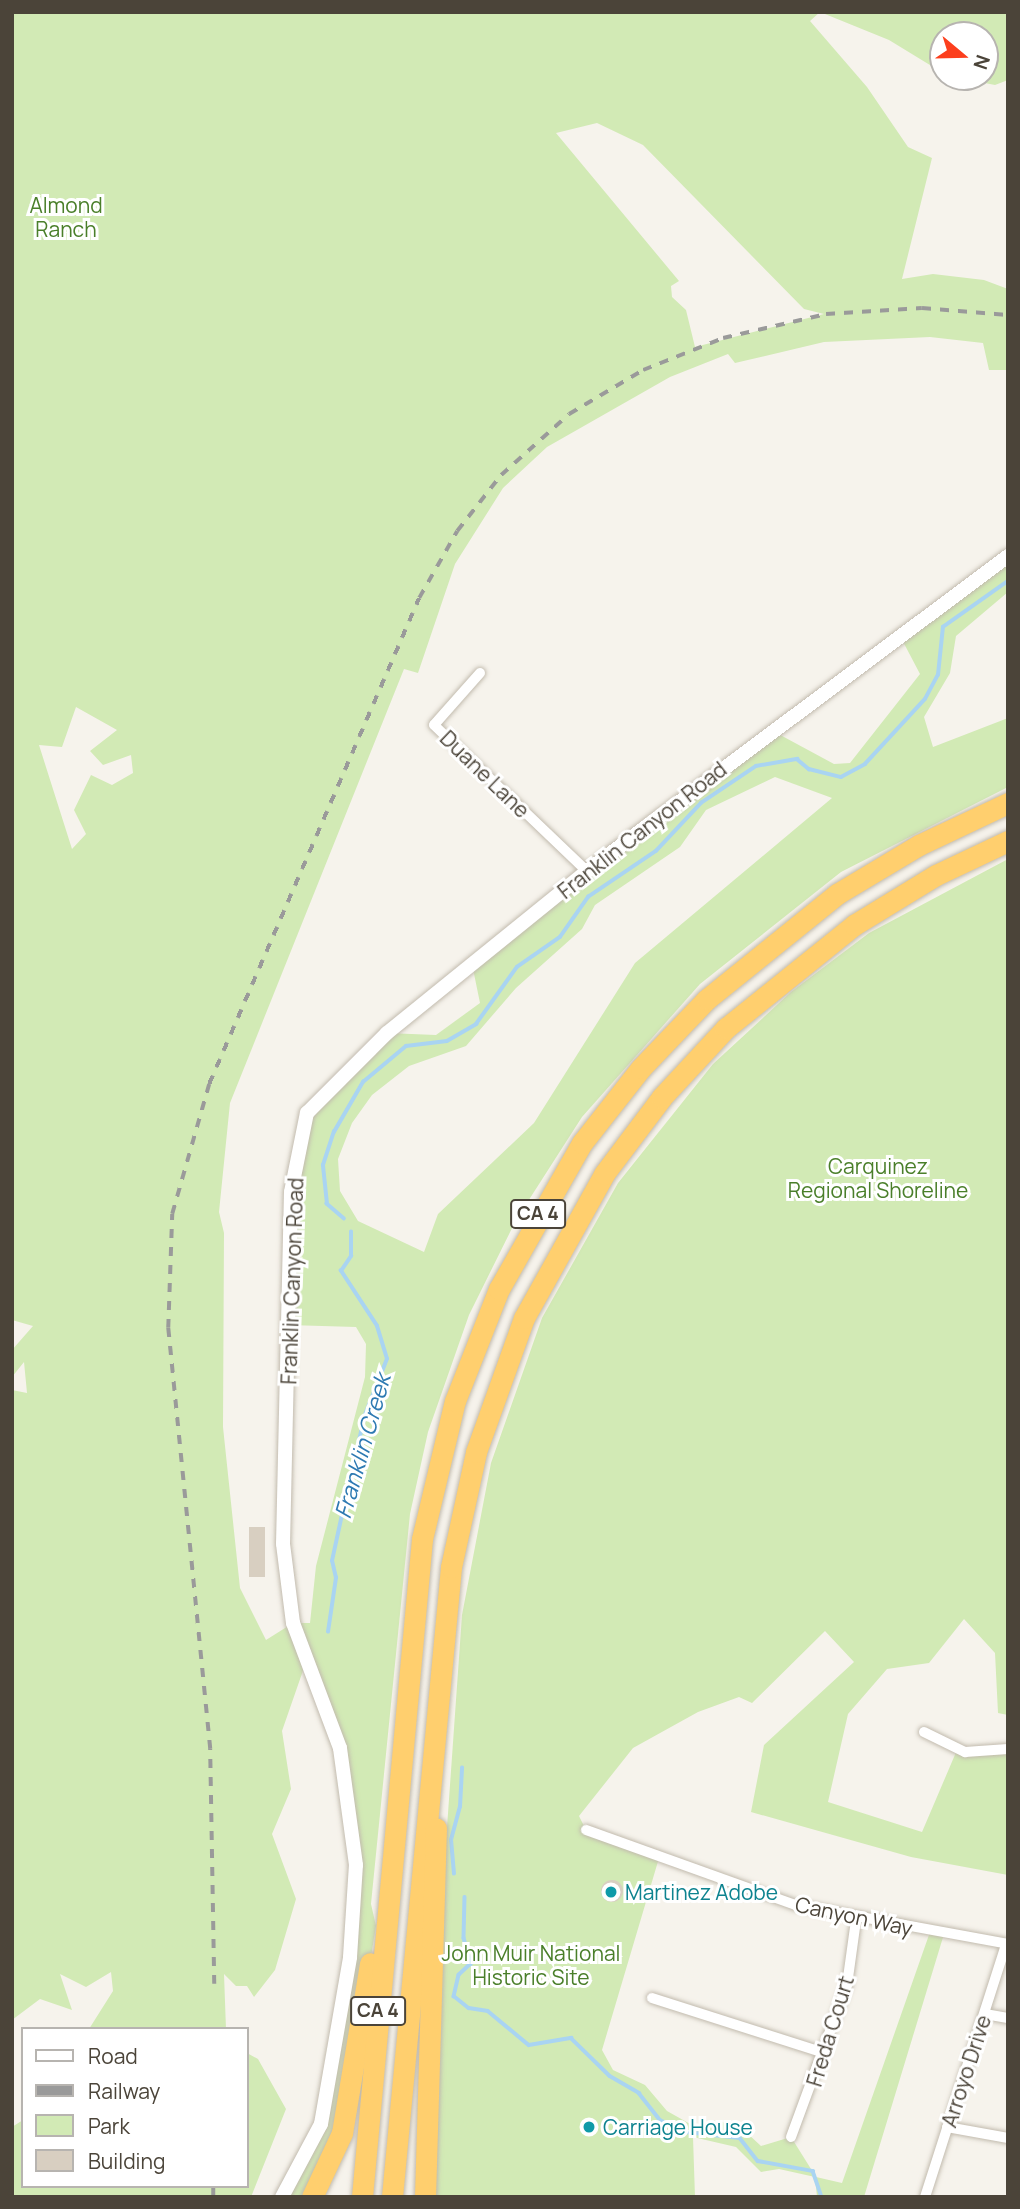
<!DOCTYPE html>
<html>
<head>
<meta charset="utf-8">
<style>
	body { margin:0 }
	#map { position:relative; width:1020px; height:2209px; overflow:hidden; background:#f6f3ec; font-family:Manrope,sans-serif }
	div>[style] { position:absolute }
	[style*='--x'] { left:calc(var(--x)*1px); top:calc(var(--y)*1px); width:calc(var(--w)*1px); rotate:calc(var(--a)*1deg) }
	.green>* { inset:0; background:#d2eab5 }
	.stream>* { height:3.5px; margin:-1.75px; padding:0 1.75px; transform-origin:1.75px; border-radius:1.75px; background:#a9d4f2 }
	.building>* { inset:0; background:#d8cfc1; transform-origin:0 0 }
	.round { border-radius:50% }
	.roads { filter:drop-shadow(0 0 2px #c2bbae) drop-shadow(0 0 2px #c2bbae) }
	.minor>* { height:10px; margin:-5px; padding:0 5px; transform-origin:5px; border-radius:5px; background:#fff }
	.tertiary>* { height:14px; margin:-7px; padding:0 7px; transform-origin:7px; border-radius:7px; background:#fff }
	.motorway>* { height:21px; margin:-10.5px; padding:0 10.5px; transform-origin:10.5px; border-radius:10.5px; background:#ffcf6e }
	.rail>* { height:3.5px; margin-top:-1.75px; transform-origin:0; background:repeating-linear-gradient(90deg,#9a9a9a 0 9px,transparent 0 18px) }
	.dots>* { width:19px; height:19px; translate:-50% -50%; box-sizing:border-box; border:4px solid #fff; border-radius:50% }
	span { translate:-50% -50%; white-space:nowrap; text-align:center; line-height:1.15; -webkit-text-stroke:6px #fff; paint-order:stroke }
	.shield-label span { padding:2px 5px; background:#fff; border:2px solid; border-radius:5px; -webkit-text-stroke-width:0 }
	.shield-label { font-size:19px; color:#4b4439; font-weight:700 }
	.park-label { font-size:21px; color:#4a7f2a }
	.street-label { font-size:21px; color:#4b4439 }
	.culture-label { font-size:21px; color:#0d838f }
	.left { translate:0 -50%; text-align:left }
	.water-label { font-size:23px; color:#2e7ab2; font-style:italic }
	.frame { position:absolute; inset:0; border:14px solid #4b4439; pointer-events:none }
	.legend { position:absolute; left:21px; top:2027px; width:228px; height:161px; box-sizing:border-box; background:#fff; border:2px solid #b7b4b0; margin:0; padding:9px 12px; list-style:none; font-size:21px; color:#4b4439 }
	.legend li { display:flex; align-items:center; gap:14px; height:35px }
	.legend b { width:35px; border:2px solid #b7b4b0 }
	.north { position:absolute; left:929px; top:21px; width:70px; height:70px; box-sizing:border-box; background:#fff; border:2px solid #b7b4b0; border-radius:50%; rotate:109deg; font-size:19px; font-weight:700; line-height:28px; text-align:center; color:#4b4439 }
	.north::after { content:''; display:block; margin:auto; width:24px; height:32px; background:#fc3f1d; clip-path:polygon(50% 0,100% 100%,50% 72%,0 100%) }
</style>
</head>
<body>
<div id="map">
	<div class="green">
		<div style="clip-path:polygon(evenodd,12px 12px,820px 12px,810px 21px,867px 87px,908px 147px,932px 158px,902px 279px,933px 274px,984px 280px,1008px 289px,1008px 370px,989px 370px,983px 343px,930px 337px,824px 342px,735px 363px,728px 354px,670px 377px,547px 447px,503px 488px,455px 564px,418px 673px,404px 669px,230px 1103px,219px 1212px,224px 1233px,223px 1427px,240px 1588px,266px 1640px,293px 1623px,310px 1623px,316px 1566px,365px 1377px,366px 1344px,356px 1327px,288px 1325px,291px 1192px,307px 1113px,387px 1033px,436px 1035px,480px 1003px,472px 964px,771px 730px,834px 764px,850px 763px,920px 674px,899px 634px,1008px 556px,1008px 592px,956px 636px,950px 673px,924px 717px,933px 747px,1008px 718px,1008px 787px,841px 872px,700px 984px,582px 1117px,516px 1220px,469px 1315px,428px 1432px,410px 1514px,371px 1904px,376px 1926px,342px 2133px,312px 2197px,282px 2197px,321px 2124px,350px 1957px,350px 1798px,306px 1662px,282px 1731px,291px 1789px,272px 1834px,296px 1899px,275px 1970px,254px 1997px,247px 1986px,236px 1986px,224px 1974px,226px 2029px,89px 2029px,113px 1991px,111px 1972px,86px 1987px,60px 1974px,72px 2010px,40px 1999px,12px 2020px,12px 1390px,27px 1393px,24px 1362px,12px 1377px,12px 1350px,33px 1326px,12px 1320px,12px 12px,597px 123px,643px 145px,804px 309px,824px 314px,695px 347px,686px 310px,672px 297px,671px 286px,679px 281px,556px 133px,597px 123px,12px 12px,76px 707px,117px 730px,90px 751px,103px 765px,131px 755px,133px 773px,112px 785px,91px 775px,74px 810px,86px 834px,72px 849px,39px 745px,62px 747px,76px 707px,12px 12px,775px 777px,832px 798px,635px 963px,534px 1123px,438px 1214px,424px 1252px,358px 1221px,340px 1191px,338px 1159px,352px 1123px,372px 1095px,409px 1066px,466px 1046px,516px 988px,582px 929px,595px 905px,680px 847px,706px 810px,775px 777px)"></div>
		<div style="clip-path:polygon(820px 12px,1008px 12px,1008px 80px,995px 85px,954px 77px,985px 77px,985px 35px,943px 35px,943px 73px,889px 40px)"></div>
		<div style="clip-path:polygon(1008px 859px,1008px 1715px,998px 1713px,995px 1653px,964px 1619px,929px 1663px,887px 1669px,848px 1714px,828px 1802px,922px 1832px,957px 1750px,1008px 1749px,1008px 1875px,911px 1857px,751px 1812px,764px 1745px,854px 1662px,825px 1631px,752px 1703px,739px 1697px,698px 1712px,633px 1748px,579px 1816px,586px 1830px,659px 1858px,602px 2050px,613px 2070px,645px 2085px,667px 2111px,692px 2125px,718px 2120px,747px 2133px,761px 2146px,791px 2137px,816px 2177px,842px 2183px,930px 1932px,944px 1934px,864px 2197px,817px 2197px,815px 2177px,779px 2169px,761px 2172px,736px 2147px,693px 2137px,695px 2197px,434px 2197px,443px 1884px,462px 1615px,491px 1463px,542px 1318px,618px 1183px,713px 1064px,791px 992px,869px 933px)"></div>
		<div style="clip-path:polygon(247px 2053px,258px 2059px,286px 2109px,251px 2197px,12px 2197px,12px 2127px,23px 2120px,23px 2186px,247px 2186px)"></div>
	</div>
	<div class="stream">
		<div style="--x:344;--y:1219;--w:23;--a:-139"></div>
		<div style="--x:327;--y:1204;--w:39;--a:-96"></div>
		<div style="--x:323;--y:1165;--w:35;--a:-72"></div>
		<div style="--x:334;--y:1132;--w:58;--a:-59.9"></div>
		<div style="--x:363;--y:1082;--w:56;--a:-39.9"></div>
		<div style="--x:406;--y:1046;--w:41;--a:-7"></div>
		<div style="--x:447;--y:1041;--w:34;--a:-30"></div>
		<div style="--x:476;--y:1024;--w:70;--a:-54.3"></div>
		<div style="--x:517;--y:967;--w:52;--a:-34.9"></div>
		<div style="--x:560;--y:937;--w:49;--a:-55"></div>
		<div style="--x:588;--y:897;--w:82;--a:-34.1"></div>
		<div style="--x:656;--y:851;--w:66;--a:-46.8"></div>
		<div style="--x:701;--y:803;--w:66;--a:-33.9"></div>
		<div style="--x:756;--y:766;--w:42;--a:-9.7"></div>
		<div style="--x:797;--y:759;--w:16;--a:40"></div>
		<div style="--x:809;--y:769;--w:33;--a:14"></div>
		<div style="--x:841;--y:777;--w:27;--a:-28"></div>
		<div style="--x:865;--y:764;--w:88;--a:-47.3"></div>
		<div style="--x:925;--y:699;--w:27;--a:-62"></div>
		<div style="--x:938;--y:675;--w:48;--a:-84.1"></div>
		<div style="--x:943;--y:627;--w:80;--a:-35.3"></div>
		<div style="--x:328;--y:1632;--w:55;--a:-81.6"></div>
		<div style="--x:336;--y:1578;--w:17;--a:-103"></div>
		<div style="--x:332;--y:1561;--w:66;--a:-77.8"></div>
		<div style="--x:346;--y:1496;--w:83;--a:-76.8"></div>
		<div style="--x:365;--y:1415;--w:60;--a:-68.6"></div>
		<div style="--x:387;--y:1359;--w:34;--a:-107"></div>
		<div style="--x:377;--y:1326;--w:66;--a:-123.2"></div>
		<div style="--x:341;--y:1271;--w:18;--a:-56"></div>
		<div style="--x:351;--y:1256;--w:24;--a:-90"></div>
		<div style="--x:454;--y:1874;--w:34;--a:-95"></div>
		<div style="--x:451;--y:1840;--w:34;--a:-75"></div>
		<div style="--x:460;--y:1807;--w:39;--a:-87"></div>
		<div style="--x:465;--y:1897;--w:41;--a:91.4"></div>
		<div style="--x:464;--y:1938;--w:27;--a:75"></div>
		<div style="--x:471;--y:1964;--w:16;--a:137"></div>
		<div style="--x:459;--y:1975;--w:22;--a:103"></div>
		<div style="--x:454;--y:1996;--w:19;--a:39"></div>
		<div style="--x:469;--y:2008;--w:19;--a:9"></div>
		<div style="--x:488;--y:2011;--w:53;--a:39.7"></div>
		<div style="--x:529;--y:2045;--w:43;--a:-9.5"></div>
		<div style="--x:571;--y:2038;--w:54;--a:44.3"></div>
		<div style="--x:610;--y:2076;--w:34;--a:30"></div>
		<div style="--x:639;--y:2093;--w:34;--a:52"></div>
		<div style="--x:660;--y:2120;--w:29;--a:25"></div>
		<div style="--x:686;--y:2132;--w:54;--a:6.3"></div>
		<div style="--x:740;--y:2138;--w:29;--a:52"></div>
		<div style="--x:758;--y:2161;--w:56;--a:10.3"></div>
		<div style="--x:813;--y:2171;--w:28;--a:71"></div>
	</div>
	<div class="building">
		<div style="left:249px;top:1527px;width:16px;height:50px"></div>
		<div class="round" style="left:601px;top:1880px;width:22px;height:22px"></div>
	</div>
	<div class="roads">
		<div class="minor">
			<div style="--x:480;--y:673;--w:69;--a:131.5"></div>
			<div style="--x:434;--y:725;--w:211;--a:43.7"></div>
			<div style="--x:924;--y:1732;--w:46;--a:26"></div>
			<div style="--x:965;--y:1752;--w:43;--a:-4"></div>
			<div style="--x:586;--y:1830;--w:223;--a:19.7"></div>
			<div style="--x:796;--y:1905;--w:216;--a:10.4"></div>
			<div style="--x:652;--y:1998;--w:181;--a:17.7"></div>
			<div style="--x:985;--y:2014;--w:23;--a:10"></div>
			<div style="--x:947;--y:2127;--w:62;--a:10.2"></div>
			<div style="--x:791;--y:2137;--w:162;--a:-69.8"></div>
			<div style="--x:847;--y:1985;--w:66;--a:-82.1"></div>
			<div style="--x:925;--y:2197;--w:266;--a:-72.2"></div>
		</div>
		<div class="tertiary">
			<div style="--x:282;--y:2197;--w:83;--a:-61.9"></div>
			<div style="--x:321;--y:2124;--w:169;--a:-80.1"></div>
			<div style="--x:350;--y:1957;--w:92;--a:-86.3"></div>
			<div style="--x:356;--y:1865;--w:118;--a:-97.8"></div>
			<div style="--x:340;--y:1748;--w:134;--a:-110.6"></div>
			<div style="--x:293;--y:1623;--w:80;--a:-97.2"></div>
			<div style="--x:283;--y:1544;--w:352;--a:-88.7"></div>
			<div style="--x:291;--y:1192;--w:81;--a:-78.6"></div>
			<div style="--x:307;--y:1113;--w:113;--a:-45"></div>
			<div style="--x:387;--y:1033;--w:257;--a:-39"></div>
			<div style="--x:587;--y:871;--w:526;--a:-36.8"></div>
		</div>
		<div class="motorway">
			<div style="--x:312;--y:2197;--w:71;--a:-64.9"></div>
			<div style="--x:342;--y:2133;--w:172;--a:-80.6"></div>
			<div style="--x:362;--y:2197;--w:661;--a:-84.79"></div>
			<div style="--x:422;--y:1539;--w:142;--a:-76.6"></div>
			<div style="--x:455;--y:1401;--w:120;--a:-68.6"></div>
			<div style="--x:499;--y:1289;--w:168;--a:-60.4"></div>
			<div style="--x:582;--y:1143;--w:95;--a:-51.8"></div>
			<div style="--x:641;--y:1068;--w:95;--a:-46.3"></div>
			<div style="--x:707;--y:999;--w:167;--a:-38.9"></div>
			<div style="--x:837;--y:894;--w:96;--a:-30.9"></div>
			<div style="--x:919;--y:845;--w:98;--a:-25.3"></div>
			<div style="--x:392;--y:2197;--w:633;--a:-84.65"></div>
			<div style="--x:451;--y:1567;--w:118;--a:-77.7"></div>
			<div style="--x:476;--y:1452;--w:142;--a:-70.3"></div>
			<div style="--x:524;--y:1318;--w:165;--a:-60.9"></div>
			<div style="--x:604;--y:1174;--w:96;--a:-53"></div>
			<div style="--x:662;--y:1097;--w:94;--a:-47.2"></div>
			<div style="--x:726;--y:1028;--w:164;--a:-38.8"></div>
			<div style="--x:854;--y:925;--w:96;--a:-31.4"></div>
			<div style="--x:936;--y:875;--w:80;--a:-25.3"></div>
			<div style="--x:425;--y:2197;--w:369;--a:-88.3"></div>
		</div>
	</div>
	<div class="rail">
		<div style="--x:214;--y:1984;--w:235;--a:-91"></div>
		<div style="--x:210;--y:1749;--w:423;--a:-95.7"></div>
		<div style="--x:168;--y:1328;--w:114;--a:-88"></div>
		<div style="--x:172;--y:1214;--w:135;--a:-74.1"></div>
		<div style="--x:209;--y:1084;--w:529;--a:-66.63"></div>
		<div style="--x:419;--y:598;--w:77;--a:-60.4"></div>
		<div style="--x:457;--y:531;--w:71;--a:-51.8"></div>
		<div style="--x:501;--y:475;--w:91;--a:-41.9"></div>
		<div style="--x:569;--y:414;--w:86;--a:-30.7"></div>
		<div style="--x:643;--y:370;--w:86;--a:-21.8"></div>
		<div style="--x:723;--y:338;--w:106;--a:-13.1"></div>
		<div style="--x:826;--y:314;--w:96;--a:-3.6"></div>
		<div style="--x:922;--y:308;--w:86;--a:4.7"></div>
		<div style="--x:213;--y:2197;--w:11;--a:-90"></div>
	</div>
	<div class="dots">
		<div style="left:611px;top:1892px;background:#0f9aa8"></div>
		<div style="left:589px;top:2127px;background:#0f9aa8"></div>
	</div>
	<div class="shield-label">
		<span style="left:538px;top:1214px">CA 4</span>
		<span style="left:378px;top:2011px">CA 4</span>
	</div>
	<div class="park-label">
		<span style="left:66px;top:217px">Almond<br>Ranch</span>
		<span style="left:878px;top:1178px">Carquinez<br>Regional Shoreline</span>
		<span style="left:531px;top:1965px">John Muir National<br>Historic Site</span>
	</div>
	<div class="street-label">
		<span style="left:485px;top:774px;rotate:44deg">Duane Lane</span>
		<span style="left:642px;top:830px;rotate:-38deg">Franklin Canyon Road</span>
		<span style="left:292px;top:1281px;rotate:-88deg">Franklin Canyon Road</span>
		<span style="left:854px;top:1916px;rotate:12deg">Canyon Way</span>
		<span style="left:830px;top:2031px;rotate:-73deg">Freda Court</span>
		<span style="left:966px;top:2071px;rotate:-72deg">Arroyo Drive</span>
	</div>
	<div class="culture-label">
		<span class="left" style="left:625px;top:1892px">Martinez Adobe</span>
		<span class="left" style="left:603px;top:2127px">Carriage House</span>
	</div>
	<div class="water-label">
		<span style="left:362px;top:1446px;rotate:-74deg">Franklin Creek</span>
	</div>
	<div class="frame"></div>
	<ul class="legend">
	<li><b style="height:9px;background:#fff"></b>Road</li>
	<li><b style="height:9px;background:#9a9a9a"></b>Railway</li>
	<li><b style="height:19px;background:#d2eab5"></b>Park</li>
	<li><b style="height:19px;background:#d8cfc1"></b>Building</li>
	</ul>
	<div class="north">N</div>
</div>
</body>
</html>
